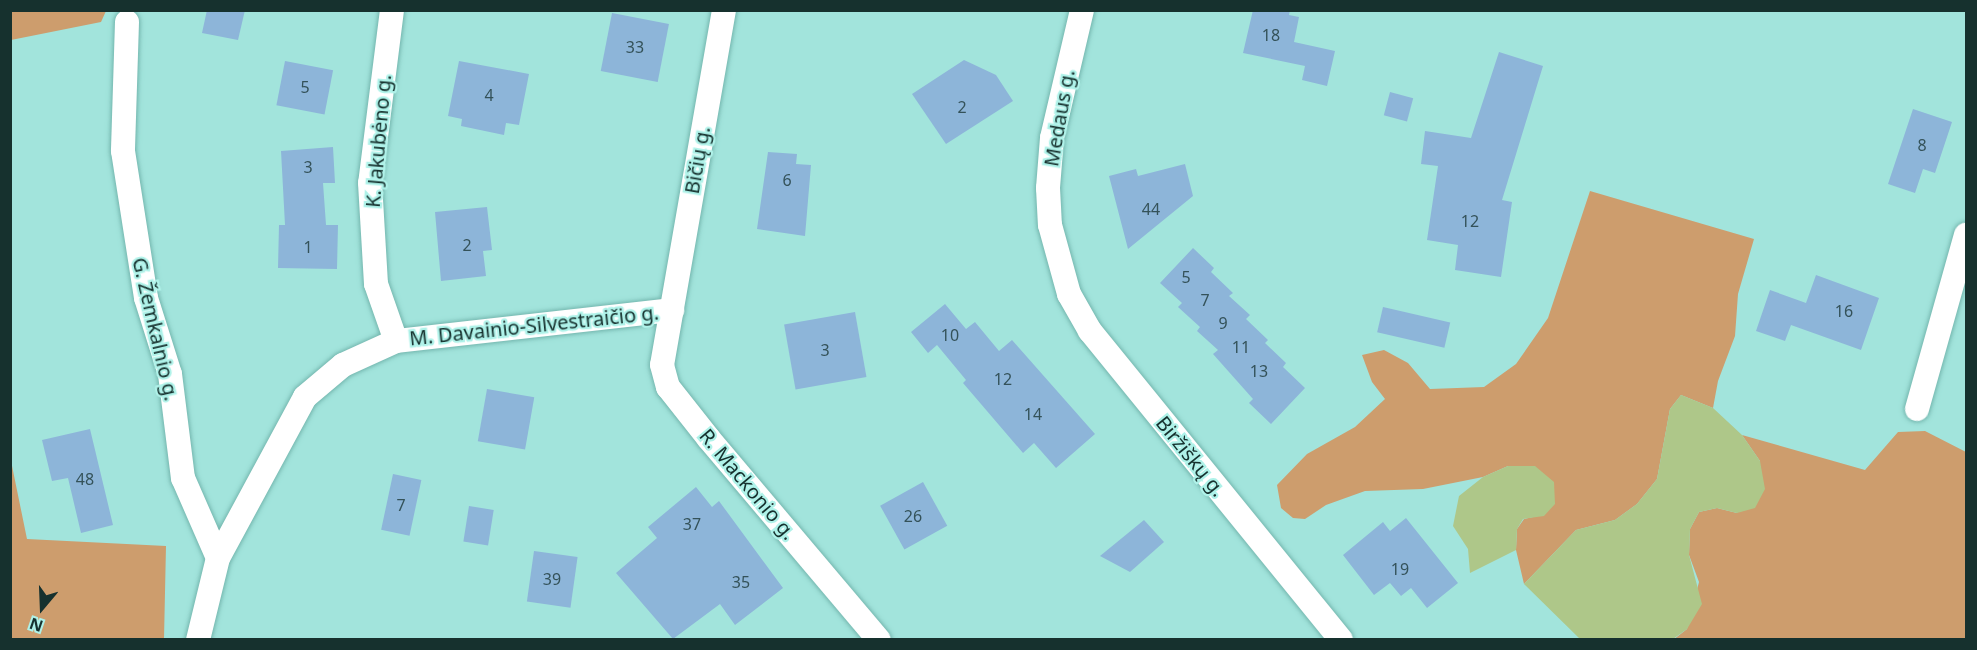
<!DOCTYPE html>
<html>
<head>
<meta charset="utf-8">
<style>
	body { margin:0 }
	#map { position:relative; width:1977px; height:650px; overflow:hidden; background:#a2e4dc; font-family:"Noto Sans",sans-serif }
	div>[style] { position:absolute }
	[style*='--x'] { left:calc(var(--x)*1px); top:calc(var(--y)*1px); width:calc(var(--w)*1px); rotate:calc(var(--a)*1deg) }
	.green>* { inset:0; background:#cd9d6d }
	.water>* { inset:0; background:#aec789 }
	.building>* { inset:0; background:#8db5d9; transform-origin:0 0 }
	.roads { filter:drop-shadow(0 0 2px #74b6ae) drop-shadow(0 0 2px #74b6ae) }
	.street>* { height:24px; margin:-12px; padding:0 12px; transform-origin:12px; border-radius:12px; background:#fff }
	span { translate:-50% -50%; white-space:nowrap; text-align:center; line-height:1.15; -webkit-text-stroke:4.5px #aff2e9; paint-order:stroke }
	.number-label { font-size:16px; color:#345259 }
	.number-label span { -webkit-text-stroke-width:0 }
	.street-label { font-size:20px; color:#16312e }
	.frame { position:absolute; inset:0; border:12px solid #16312e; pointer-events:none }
	.north { position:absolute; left:12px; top:578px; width:60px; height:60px; -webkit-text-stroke:4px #aff2e9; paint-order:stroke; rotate:199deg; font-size:16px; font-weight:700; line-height:24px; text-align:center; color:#16312e }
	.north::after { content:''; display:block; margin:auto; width:21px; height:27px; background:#16312e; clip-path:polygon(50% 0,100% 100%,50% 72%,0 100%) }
</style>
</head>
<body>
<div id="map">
	<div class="green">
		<div style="clip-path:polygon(11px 10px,106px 10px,106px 11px,101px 22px,11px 40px)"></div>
		<div style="clip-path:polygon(1590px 191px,1754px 239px,1738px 294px,1735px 336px,1718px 381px,1713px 408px,1681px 395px,1670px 409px,1657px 479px,1637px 504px,1615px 520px,1576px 530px,1524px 584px,1516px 550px,1517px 529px,1524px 519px,1533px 517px,1508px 466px,1483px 477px,1423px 489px,1365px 491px,1326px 505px,1305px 519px,1293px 518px,1281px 508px,1277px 485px,1307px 454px,1355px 427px,1385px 399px,1372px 382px,1362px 355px,1384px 350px,1408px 363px,1430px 389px,1484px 387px,1516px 364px,1548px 318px)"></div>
		<div style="clip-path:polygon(1925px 431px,1966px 452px,1966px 639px,1673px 640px,1687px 629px,1699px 582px,1689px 555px,1690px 529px,1699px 512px,1717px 508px,1737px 513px,1760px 461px,1742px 435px,1865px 470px,1898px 432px)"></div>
		<div style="clip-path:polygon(10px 456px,27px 539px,166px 546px,164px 639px,11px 639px)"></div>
	</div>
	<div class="water">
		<div style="clip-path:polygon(1681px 395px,1713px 408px,1742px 435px,1760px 461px,1765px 489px,1755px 508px,1737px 513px,1717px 508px,1699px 512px,1690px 529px,1689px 555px,1702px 604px,1687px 629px,1673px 639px,1580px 639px,1524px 584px,1576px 530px,1615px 520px,1637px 504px,1657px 479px,1670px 409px)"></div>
		<div style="clip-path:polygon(1508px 466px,1535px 466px,1554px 482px,1555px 504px,1544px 516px,1523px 519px,1517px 529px,1516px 550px,1470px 573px,1468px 549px,1453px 526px,1459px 496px,1483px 477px)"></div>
	</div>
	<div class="building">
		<div style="clip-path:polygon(207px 10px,245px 10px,238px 40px,202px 33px)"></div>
		<div style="clip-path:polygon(1253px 10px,1290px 10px,1289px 15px,1299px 17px,1294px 42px,1335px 51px,1327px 86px,1302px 80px,1305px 66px,1243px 53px)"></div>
		<div style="left:612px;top:13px;width:58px;height:59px;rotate:11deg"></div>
		<div style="clip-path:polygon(1499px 52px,1543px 66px,1502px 200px,1512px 202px,1501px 277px,1455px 270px,1458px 245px,1427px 240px,1438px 166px,1421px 164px,1425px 131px,1471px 138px)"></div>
		<div style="clip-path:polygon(964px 60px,996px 75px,1013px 101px,946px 144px,912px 94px)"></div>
		<div style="left:285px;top:61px;width:49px;height:45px;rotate:11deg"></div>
		<div style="clip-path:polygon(459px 61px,529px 74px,519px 125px,506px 123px,504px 135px,461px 126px,462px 119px,448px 116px)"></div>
		<div style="left:1390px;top:92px;width:24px;height:24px;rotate:15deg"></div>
		<div style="clip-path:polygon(1913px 109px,1952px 122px,1935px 173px,1923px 169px,1915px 193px,1888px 184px)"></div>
		<div style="clip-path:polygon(333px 147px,335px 183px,323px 183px,326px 225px,338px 225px,337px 269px,278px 268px,279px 225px,285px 225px,281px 151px)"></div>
		<div style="clip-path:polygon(768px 152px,797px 154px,796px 164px,811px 165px,805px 236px,757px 229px)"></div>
		<div style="clip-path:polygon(1185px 164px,1193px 196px,1128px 249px,1109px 176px,1136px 169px,1138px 176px)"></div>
		<div style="clip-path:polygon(487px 207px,492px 250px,483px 251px,486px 276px,441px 281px,435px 212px)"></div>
		<div style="clip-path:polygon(1193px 248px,1214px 268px,1211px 272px,1233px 293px,1229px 296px,1250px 315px,1246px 319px,1268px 340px,1265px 343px,1286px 363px,1283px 367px,1305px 388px,1271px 424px,1249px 403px,1253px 399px,1213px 354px,1218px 350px,1197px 331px,1200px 327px,1178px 307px,1182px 303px,1160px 283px)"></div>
		<div style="clip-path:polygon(1816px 275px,1879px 298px,1861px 350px,1791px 325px,1785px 341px,1756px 331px,1770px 290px,1806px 303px)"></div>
		<div style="clip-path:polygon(945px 304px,966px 329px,975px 322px,999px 351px,1012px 340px,1095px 434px,1056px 468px,1034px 443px,1023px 453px,963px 383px,966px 380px,937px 345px,928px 353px,911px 332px)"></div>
		<div style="left:1383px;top:307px;width:69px;height:26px;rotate:13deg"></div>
		<div style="left:855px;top:312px;width:66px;height:72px;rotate:80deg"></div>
		<div style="left:487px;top:389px;width:48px;height:53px;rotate:10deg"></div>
		<div style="clip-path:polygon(90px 429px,113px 525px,81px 533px,68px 478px,52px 481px,42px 440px)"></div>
		<div style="left:393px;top:474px;width:29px;height:57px;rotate:12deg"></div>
		<div style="left:923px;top:482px;width:50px;height:49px;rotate:61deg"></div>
		<div style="clip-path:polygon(696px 487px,712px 507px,719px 501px,783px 588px,735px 625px,720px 604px,673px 639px,616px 573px,657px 538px,648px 527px)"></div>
		<div style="left:469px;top:506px;width:25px;height:36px;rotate:9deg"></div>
		<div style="clip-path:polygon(1406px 518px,1458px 583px,1427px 608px,1411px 588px,1401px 596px,1390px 583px,1374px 595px,1343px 555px,1383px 522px,1390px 531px)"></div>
		<div style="clip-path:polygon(1144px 520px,1164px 542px,1130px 572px,1100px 556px)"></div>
		<div style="left:534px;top:551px;width:44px;height:51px;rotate:8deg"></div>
	</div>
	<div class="roads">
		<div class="street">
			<div style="--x:392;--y:10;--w:174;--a:97.2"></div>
			<div style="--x:370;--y:183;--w:101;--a:86.6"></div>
			<div style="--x:376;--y:284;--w:60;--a:70.7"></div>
			<div style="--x:724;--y:10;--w:360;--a:99.9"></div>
			<div style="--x:662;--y:365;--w:23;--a:75"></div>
			<div style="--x:668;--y:387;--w:66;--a:51.7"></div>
			<div style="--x:709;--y:439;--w:263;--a:49.8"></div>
			<div style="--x:1082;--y:10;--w:131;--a:103.2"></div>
			<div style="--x:1052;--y:138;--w:50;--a:94.6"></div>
			<div style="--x:1048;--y:188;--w:37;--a:87"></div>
			<div style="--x:1050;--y:225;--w:72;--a:74.6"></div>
			<div style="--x:1069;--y:294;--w:43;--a:60.4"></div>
			<div style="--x:1090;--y:331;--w:398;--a:50.9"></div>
			<div style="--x:127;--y:22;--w:129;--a:91.8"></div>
			<div style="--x:123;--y:151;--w:149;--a:81.1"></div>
			<div style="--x:146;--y:298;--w:80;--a:72.5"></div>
			<div style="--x:170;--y:374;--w:105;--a:82.9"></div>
			<div style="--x:183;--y:478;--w:87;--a:66.4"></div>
			<div style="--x:1917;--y:409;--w:181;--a:-74.3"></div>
			<div style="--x:198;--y:640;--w:84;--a:-76.3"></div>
			<div style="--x:218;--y:558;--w:183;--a:-61.6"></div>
			<div style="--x:305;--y:397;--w:50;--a:-40.1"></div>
			<div style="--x:343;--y:365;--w:58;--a:-24.4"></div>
			<div style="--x:396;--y:341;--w:278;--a:-6.4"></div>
		</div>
	</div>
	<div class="number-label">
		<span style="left:1271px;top:35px">18</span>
		<span style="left:635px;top:47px">33</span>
		<span style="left:305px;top:87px">5</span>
		<span style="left:489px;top:95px">4</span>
		<span style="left:962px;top:107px">2</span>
		<span style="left:1922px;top:145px">8</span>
		<span style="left:308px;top:167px">3</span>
		<span style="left:787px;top:180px">6</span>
		<span style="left:1151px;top:209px">44</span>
		<span style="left:1470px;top:221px">12</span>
		<span style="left:467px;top:245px">2</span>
		<span style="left:308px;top:247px">1</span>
		<span style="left:1186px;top:277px">5</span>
		<span style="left:1205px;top:300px">7</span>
		<span style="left:1844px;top:311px">16</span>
		<span style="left:1223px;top:323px">9</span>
		<span style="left:950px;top:335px">10</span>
		<span style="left:1241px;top:347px">11</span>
		<span style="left:825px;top:350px">3</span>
		<span style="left:1259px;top:371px">13</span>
		<span style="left:1003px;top:379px">12</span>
		<span style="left:1033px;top:414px">14</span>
		<span style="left:85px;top:479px">48</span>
		<span style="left:401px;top:505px">7</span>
		<span style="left:913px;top:516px">26</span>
		<span style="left:692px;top:524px">37</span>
		<span style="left:1400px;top:569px">19</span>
		<span style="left:552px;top:579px">39</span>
		<span style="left:741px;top:582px">35</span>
	</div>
	<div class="street-label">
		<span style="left:1059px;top:118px;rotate:-80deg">Medaus g.</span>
		<span style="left:378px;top:141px;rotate:-85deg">K. Jakubėno g.</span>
		<span style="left:697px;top:160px;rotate:-80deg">Bičių g.</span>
		<span style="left:534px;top:325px;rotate:-6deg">M. Davainio-Silvestraičio g.</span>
		<span style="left:156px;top:329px;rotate:77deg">G. Žemkalnio g.</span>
		<span style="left:1191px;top:456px;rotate:51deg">Biržiškų g.</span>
		<span style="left:748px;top:484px;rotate:50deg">R. Mackonio g.</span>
	</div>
	<div class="frame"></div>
	<div class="north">N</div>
</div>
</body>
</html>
